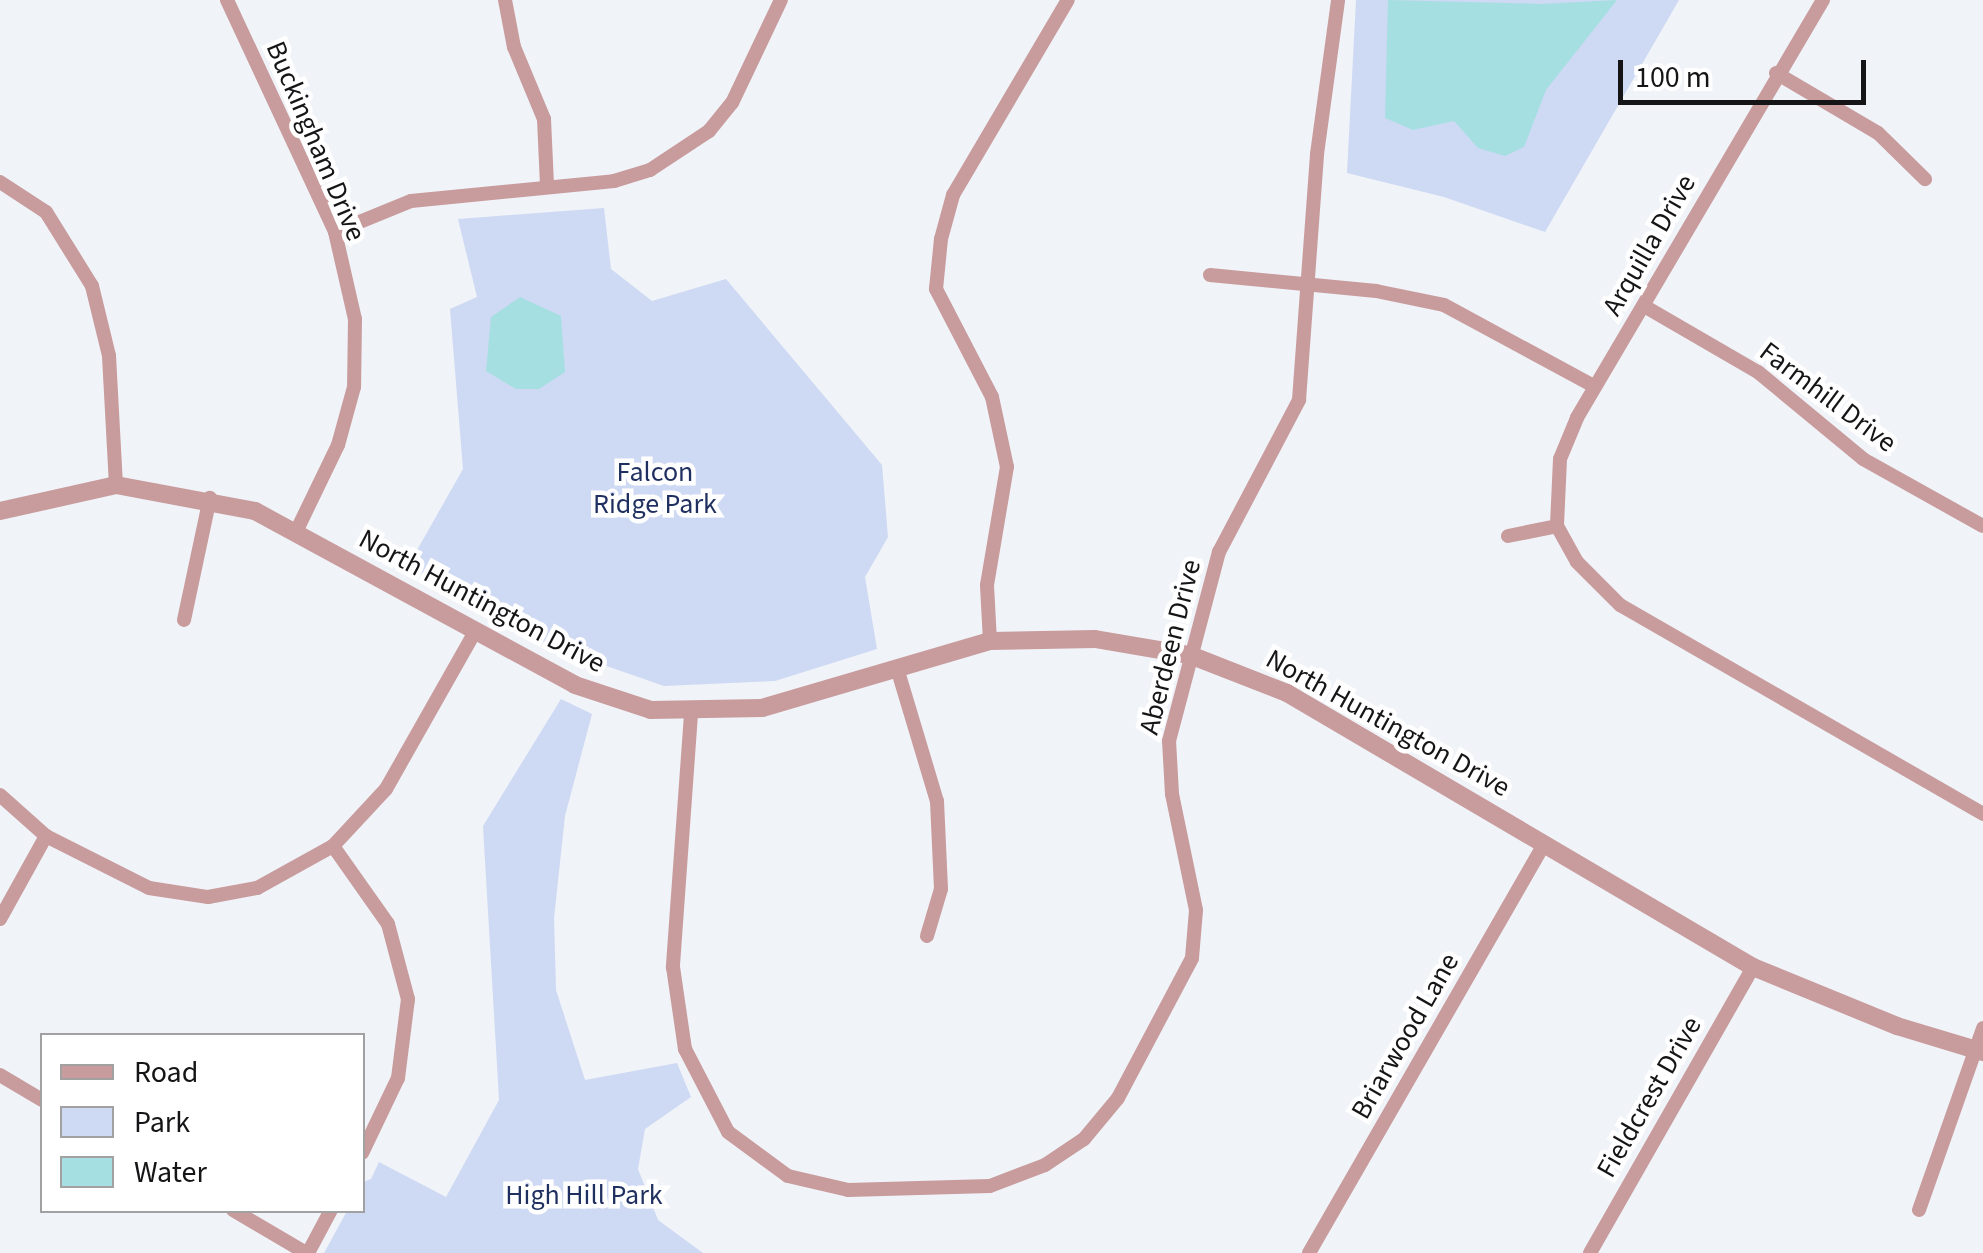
<!DOCTYPE html>
<html>
<head>
<meta charset="utf-8">
<style>
	body { margin:0 }
	#map { position:relative; width:1983px; height:1253px; overflow:hidden; background:#f0f3f8; font-family:"Source Sans 3",sans-serif }
	div>[style] { position:absolute }
	[style*='--x'] { left:calc(var(--x)*1px); top:calc(var(--y)*1px); width:calc(var(--w)*1px); rotate:calc(var(--a)*1deg) }
	.green>* { inset:0; background:#ced9f3 }
	.water>* { inset:0; background:#a6dfe2 }
	.minor>* { height:14px; margin:-7px; padding:0 7px; transform-origin:7px; border-radius:7px; background:#c89b9d }
	.tertiary>* { height:18px; margin:-9px; padding:0 9px; transform-origin:9px; border-radius:9px; background:#c89b9d }
	span { translate:-50% -50%; white-space:nowrap; text-align:center; line-height:1.15; -webkit-text-stroke:9px #fff; paint-order:stroke }
	.street-label { font-size:28px; color:#151517 }
	.park-label { font-size:28px; color:#1f2f5f }
	.legend { position:absolute; left:40px; top:1033px; width:325px; height:180px; box-sizing:border-box; background:#fff; border:2px solid #a1a1a2; margin:0; padding:12px 18px; list-style:none; font-size:30px; color:#151517 }
	.legend li { display:flex; align-items:center; gap:20px; height:50px }
	.legend b { width:50px; border:2px solid #a1a1a2 }
	.scale { position:absolute; left:1618px; top:60px; width:248px; height:45px; box-sizing:border-box; border:5px solid #151517; border-top:0; padding-left:12px; font-size:30px; line-height:35px; white-space:nowrap; color:#151517; -webkit-text-stroke:8px #fff; paint-order:stroke }
</style>
</head>
<body>
<div id="map">
	<div class="green">
		<div style="clip-path:polygon(1356px 0,1679px 0,1545px 232px,1444px 197px,1347px 173px)"></div>
		<div style="clip-path:polygon(604px 208px,611px 269px,652px 301px,726px 279px,882px 465px,888px 537px,865px 577px,877px 649px,775px 681px,664px 686px,555px 648px,408px 566px,463px 469px,450px 309px,477px 297px,458px 219px)"></div>
		<div style="clip-path:polygon(561px 699px,592px 714px,565px 816px,554px 918px,556px 990px,585px 1080px,677px 1063px,691px 1097px,645px 1129px,638px 1169px,658px 1220px,703px 1253px,324px 1253px,347px 1211px,362px 1210px,363px 1182px,371px 1179px,379px 1162px,446px 1197px,499px 1100px,483px 826px)"></div>
	</div>
	<div class="water">
		<div style="clip-path:polygon(1388px 0,1541px 4px,1617px 0,1546px 90px,1524px 147px,1505px 156px,1478px 148px,1454px 121px,1413px 130px,1385px 118px)"></div>
		<div style="clip-path:polygon(520px 297px,561px 316px,565px 372px,539px 389px,516px 389px,486px 371px,491px 317px)"></div>
	</div>
	<div class="minor">
		<div style="--x:227;--y:0;--w:256;--a:65"></div>
		<div style="--x:335;--y:232;--w:89;--a:77.1"></div>
		<div style="--x:355;--y:319;--w:68;--a:90.8"></div>
		<div style="--x:354;--y:387;--w:60;--a:105.4"></div>
		<div style="--x:338;--y:445;--w:97;--a:115.8"></div>
		<div style="--x:505;--y:0;--w:48;--a:79.2"></div>
		<div style="--x:514;--y:47;--w:78;--a:67.4"></div>
		<div style="--x:544;--y:119;--w:66;--a:87.4"></div>
		<div style="--x:1823;--y:0;--w:485;--a:120.5"></div>
		<div style="--x:1577;--y:418;--w:44;--a:112.5"></div>
		<div style="--x:1560;--y:459;--w:67;--a:92.6"></div>
		<div style="--x:1557;--y:526;--w:41;--a:60.9"></div>
		<div style="--x:1577;--y:562;--w:61;--a:45"></div>
		<div style="--x:1620;--y:605;--w:419;--a:29.9"></div>
		<div style="--x:1776;--y:73;--w:118;--a:30.5"></div>
		<div style="--x:1878;--y:133;--w:66;--a:44.4"></div>
		<div style="--x:0;--y:182;--w:55;--a:33.1"></div>
		<div style="--x:46;--y:212;--w:87;--a:58.1"></div>
		<div style="--x:92;--y:286;--w:72;--a:76.3"></div>
		<div style="--x:109;--y:356;--w:129;--a:86.9"></div>
		<div style="--x:335;--y:232;--w:82;--a:-22.2"></div>
		<div style="--x:411;--y:201;--w:204;--a:-5.6"></div>
		<div style="--x:614;--y:181;--w:38;--a:-17"></div>
		<div style="--x:650;--y:170;--w:71;--a:-33.5"></div>
		<div style="--x:709;--y:131;--w:36;--a:-51"></div>
		<div style="--x:732;--y:103;--w:114;--a:-64.6"></div>
		<div style="--x:1210;--y:275;--w:167;--a:5.5"></div>
		<div style="--x:1376;--y:291;--w:69;--a:11.6"></div>
		<div style="--x:1444;--y:305;--w:170;--a:28.4"></div>
		<div style="--x:1644;--y:306;--w:132;--a:30.1"></div>
		<div style="--x:1758;--y:372;--w:136;--a:39.6"></div>
		<div style="--x:1863;--y:459;--w:137;--a:29.2"></div>
		<div style="--x:1508;--y:536;--w:50;--a:-11.5"></div>
		<div style="--x:184;--y:620;--w:125;--a:-78"></div>
		<div style="--x:990;--y:641;--w:56;--a:-93.1"></div>
		<div style="--x:987;--y:585;--w:120;--a:-80.4"></div>
		<div style="--x:1007;--y:467;--w:72;--a:-102.1"></div>
		<div style="--x:992;--y:397;--w:122;--a:-117.4"></div>
		<div style="--x:936;--y:289;--w:50;--a:-84.3"></div>
		<div style="--x:941;--y:239;--w:46;--a:-74.7"></div>
		<div style="--x:953;--y:195;--w:226;--a:-59.5"></div>
		<div style="--x:897;--y:668;--w:139;--a:73.3"></div>
		<div style="--x:937;--y:801;--w:88;--a:87.4"></div>
		<div style="--x:941;--y:889;--w:49;--a:106.6"></div>
		<div style="--x:691;--y:714;--w:254;--a:94.1"></div>
		<div style="--x:673;--y:967;--w:83;--a:81.7"></div>
		<div style="--x:685;--y:1049;--w:93;--a:62.6"></div>
		<div style="--x:728;--y:1132;--w:74;--a:36.3"></div>
		<div style="--x:788;--y:1176;--w:62;--a:13.1"></div>
		<div style="--x:848;--y:1190;--w:142;--a:-1.6"></div>
		<div style="--x:990;--y:1186;--w:59;--a:-20.9"></div>
		<div style="--x:1045;--y:1165;--w:47;--a:-33.7"></div>
		<div style="--x:1084;--y:1139;--w:53;--a:-50.3"></div>
		<div style="--x:1118;--y:1098;--w:158;--a:-62.1"></div>
		<div style="--x:1192;--y:958;--w:48;--a:-85.2"></div>
		<div style="--x:1196;--y:910;--w:118;--a:-101.7"></div>
		<div style="--x:1172;--y:794;--w:53;--a:-93.2"></div>
		<div style="--x:1169;--y:741;--w:196;--a:-75.2"></div>
		<div style="--x:1219;--y:552;--w:172;--a:-62.2"></div>
		<div style="--x:1299;--y:400;--w:247;--a:-85.8"></div>
		<div style="--x:1317;--y:154;--w:155;--a:-82.2"></div>
		<div style="--x:0;--y:795;--w:62;--a:41.7"></div>
		<div style="--x:46;--y:836;--w:115;--a:26.8"></div>
		<div style="--x:149;--y:888;--w:60;--a:8.7"></div>
		<div style="--x:208;--y:897;--w:50;--a:-10.4"></div>
		<div style="--x:257;--y:888;--w:87;--a:-28.9"></div>
		<div style="--x:333;--y:846;--w:78;--a:-47.1"></div>
		<div style="--x:386;--y:789;--w:180;--a:-60.5"></div>
		<div style="--x:333;--y:846;--w:95;--a:54.8"></div>
		<div style="--x:388;--y:924;--w:78;--a:75.1"></div>
		<div style="--x:408;--y:999;--w:80;--a:97.2"></div>
		<div style="--x:398;--y:1078;--w:83;--a:115.6"></div>
		<div style="--x:0;--y:919;--w:95;--a:-61"></div>
		<div style="--x:0;--y:1075;--w:49;--a:30.8"></div>
		<div style="--x:233;--y:1210;--w:85;--a:30.5"></div>
		<div style="--x:1919;--y:1210;--w:193;--a:-70.6"></div>
		<div style="--x:308;--y:1253;--w:49;--a:-61.9"></div>
		<div style="--x:1309;--y:1253;--w:472;--a:-60.1"></div>
		<div style="--x:1590;--y:1253;--w:329;--a:-60.3"></div>
	</div>
	<div class="tertiary">
		<div style="--x:0;--y:511;--w:119;--a:-12.6"></div>
		<div style="--x:116;--y:485;--w:141;--a:10.6"></div>
		<div style="--x:255;--y:511;--w:364;--a:28.5"></div>
		<div style="--x:575;--y:685;--w:80;--a:18.2"></div>
		<div style="--x:651;--y:710;--w:111;--a:-1"></div>
		<div style="--x:762;--y:708;--w:238;--a:-16.4"></div>
		<div style="--x:990;--y:641;--w:105;--a:-1.1"></div>
		<div style="--x:1095;--y:639;--w:96;--a:9.6"></div>
		<div style="--x:1190;--y:655;--w:104;--a:21.4"></div>
		<div style="--x:1287;--y:693;--w:541;--a:30.45"></div>
		<div style="--x:1753;--y:967;--w:156;--a:22.3"></div>
		<div style="--x:1897;--y:1026;--w:90;--a:16.8"></div>
	</div>
	<div class="street-label">
		<span style="left:316px;top:141px;rotate:67deg">Buckingham Drive</span>
		<span style="left:1649px;top:245px;rotate:-60deg">Arquilla Drive</span>
		<span style="left:1828px;top:397px;rotate:37deg">Farmhill Drive</span>
		<span style="left:482px;top:601px;rotate:28deg">North Huntington Drive</span>
		<span style="left:1170px;top:647px;rotate:-76deg">Aberdeen Drive</span>
		<span style="left:1388px;top:723px;rotate:29deg">North Huntington Drive</span>
		<span style="left:1405px;top:1036px;rotate:-60deg">Briarwood Lane</span>
		<span style="left:1649px;top:1097px;rotate:-60deg">Fieldcrest Drive</span>
	</div>
	<div class="park-label">
		<span style="left:655px;top:488px">Falcon<br>Ridge Park</span>
		<span style="left:584px;top:1195px">High Hill Park</span>
	</div>
	<ul class="legend">
	<li><b style="height:12px;background:#c89b9d"></b>Road</li>
	<li><b style="height:28px;background:#ced9f3"></b>Park</li>
	<li><b style="height:28px;background:#a6dfe2"></b>Water</li>
	</ul>
	<div class="scale">100 m</div>
</div>
</body>
</html>
